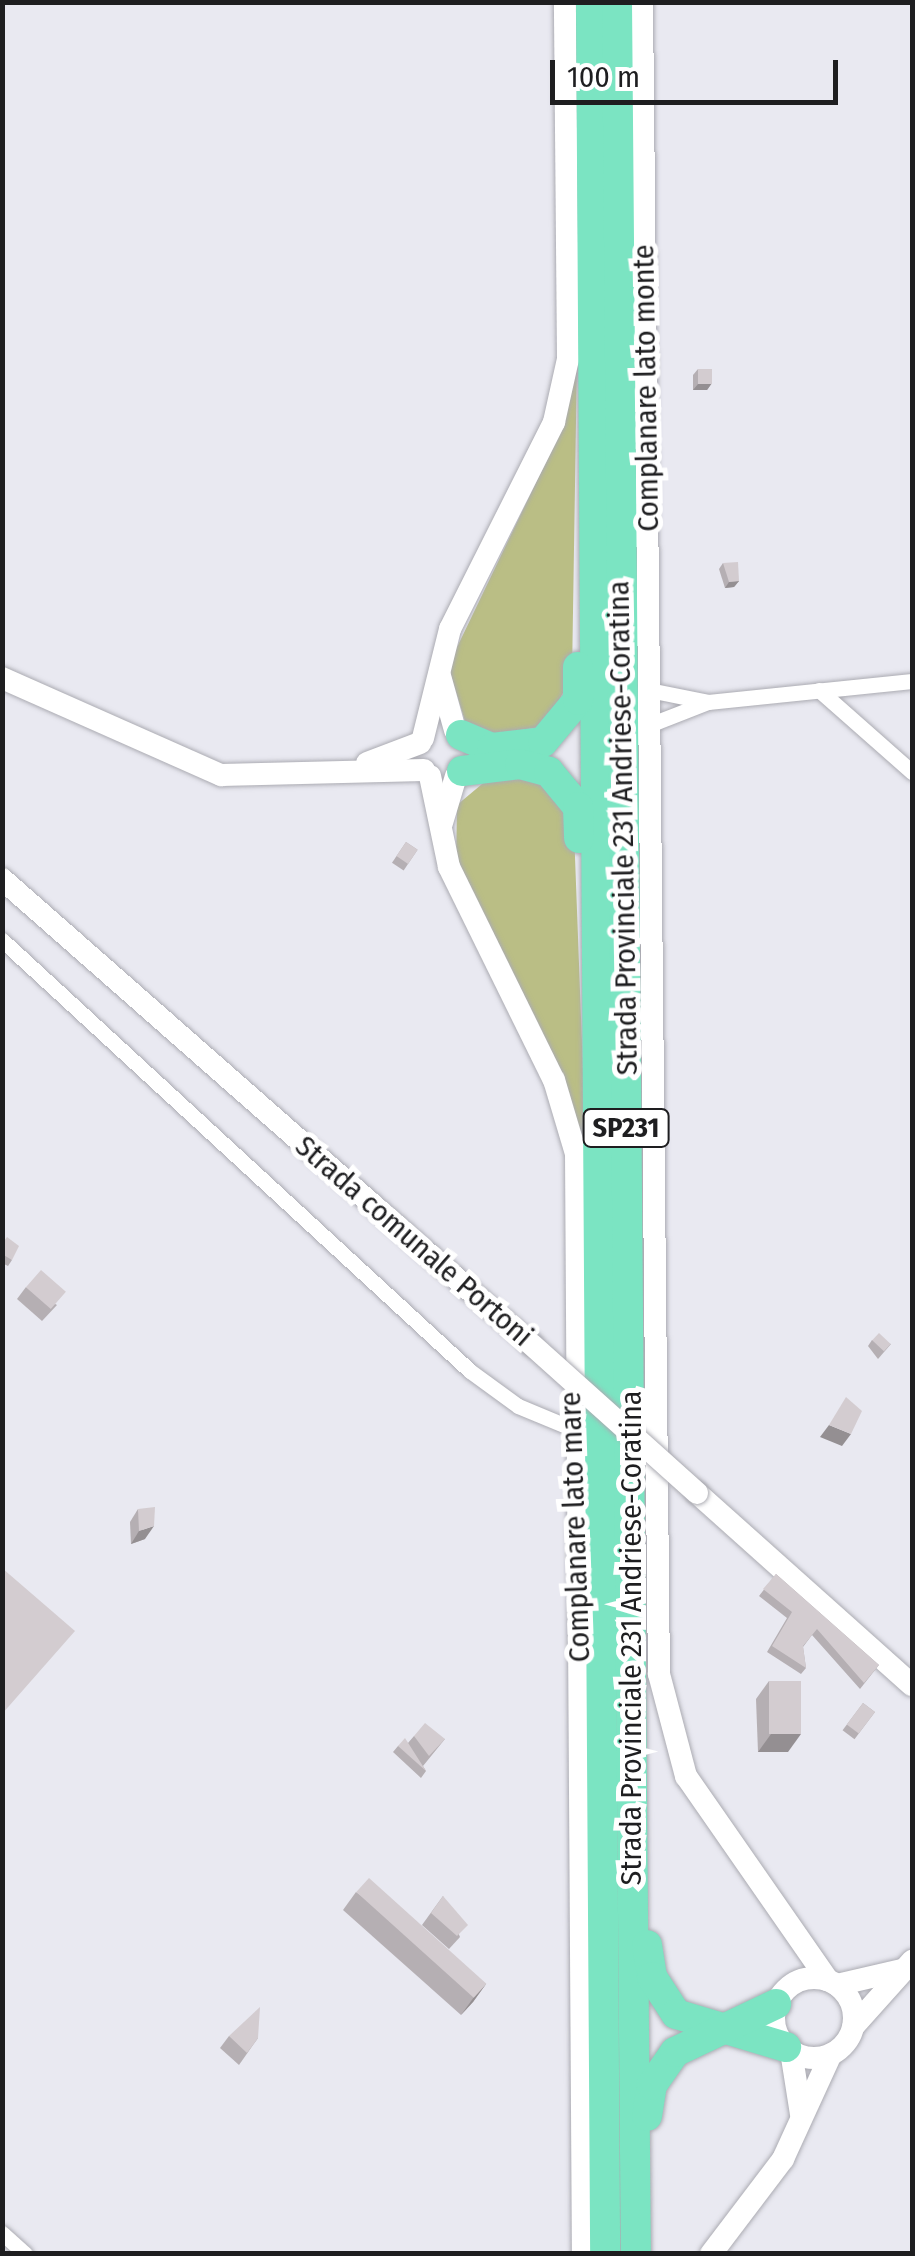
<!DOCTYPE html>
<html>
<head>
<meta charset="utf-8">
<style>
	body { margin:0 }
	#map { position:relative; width:915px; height:2256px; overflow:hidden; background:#e9e9f1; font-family:"Fira Sans Condensed",sans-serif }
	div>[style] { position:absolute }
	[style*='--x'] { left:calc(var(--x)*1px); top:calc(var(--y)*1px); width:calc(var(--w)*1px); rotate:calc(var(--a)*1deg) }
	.green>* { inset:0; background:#babe85 }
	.roads { filter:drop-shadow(0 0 2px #ababb2) drop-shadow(0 0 2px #ababb2) }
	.street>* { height:15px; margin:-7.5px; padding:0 7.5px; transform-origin:7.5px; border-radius:7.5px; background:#fff }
	.secondary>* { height:22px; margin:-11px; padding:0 11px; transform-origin:11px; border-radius:11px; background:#fff }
	.secondary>.ring { margin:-11px; padding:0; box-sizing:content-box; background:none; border:22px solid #fff; border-radius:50% }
	.highway>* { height:30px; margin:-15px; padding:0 15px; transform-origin:15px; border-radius:15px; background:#7be4c2 }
	.bridges { filter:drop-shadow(0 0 2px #ababb2) drop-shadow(0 0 2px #ababb2) }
	.secondary-bridge>* { height:22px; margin:-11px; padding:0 11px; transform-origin:11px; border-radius:11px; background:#fff }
	.wall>* { inset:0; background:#b5afb3; transform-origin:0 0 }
	.shaded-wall>* { inset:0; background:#948f92 }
	.building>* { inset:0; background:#d3ccd0; transform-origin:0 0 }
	span { translate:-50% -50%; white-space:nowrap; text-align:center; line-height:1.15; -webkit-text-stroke:10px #fff; paint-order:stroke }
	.shield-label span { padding:2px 8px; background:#fff; border:2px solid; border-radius:8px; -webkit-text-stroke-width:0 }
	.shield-label { font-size:28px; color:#1e1e20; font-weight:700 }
	.street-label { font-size:30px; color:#1e1e20 }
	.frame { position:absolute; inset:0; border:5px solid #1e1e20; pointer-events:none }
	.scale { position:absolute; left:550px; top:60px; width:288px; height:45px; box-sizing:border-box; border:5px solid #1e1e20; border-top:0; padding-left:12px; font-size:30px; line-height:35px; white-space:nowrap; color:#1e1e20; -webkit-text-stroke:8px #fff; paint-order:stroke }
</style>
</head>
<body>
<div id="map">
	<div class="green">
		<div style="clip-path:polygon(577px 359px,572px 675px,546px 726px,492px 734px,465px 721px,448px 666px,556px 441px)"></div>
		<div style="clip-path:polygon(494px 774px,548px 781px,574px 830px,586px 1151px,561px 1073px,456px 865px,457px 805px)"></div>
	</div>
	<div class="roads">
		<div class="street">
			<div style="--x:649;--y:690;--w:60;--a:11.5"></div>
			<div style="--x:819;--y:690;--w:124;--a:41.4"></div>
			<div style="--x:649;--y:725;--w:63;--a:-21.3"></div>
			<div style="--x:708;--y:702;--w:205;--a:-5.9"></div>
			<div style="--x:2;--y:940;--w:636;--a:42.64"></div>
			<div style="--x:470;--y:1371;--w:59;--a:36.1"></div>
			<div style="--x:518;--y:1406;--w:57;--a:22.5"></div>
			<div style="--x:2;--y:2233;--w:31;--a:42"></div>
		</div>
		<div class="secondary">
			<div style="--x:642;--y:2;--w:1672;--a:89.42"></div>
			<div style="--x:659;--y:1674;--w:106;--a:75.2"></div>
			<div style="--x:686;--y:1776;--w:249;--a:55.2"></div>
			<div style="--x:440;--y:676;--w:56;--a:74.5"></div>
			<div style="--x:2;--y:678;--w:240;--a:23.9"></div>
			<div style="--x:221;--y:775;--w:203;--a:-1.4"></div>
			<div style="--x:423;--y:738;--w:112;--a:-76.1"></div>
			<div style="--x:450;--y:629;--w:232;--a:-63.3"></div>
			<div style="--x:554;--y:422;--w:65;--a:-77.5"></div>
			<div style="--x:568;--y:359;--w:357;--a:-90.5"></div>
			<div style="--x:367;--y:763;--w:57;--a:-20.7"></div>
			<div style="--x:430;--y:776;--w:93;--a:78.2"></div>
			<div style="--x:449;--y:867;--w:237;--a:63.8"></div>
			<div style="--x:554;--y:1080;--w:77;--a:73.4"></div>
			<div style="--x:576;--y:1154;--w:1100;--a:89.64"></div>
			<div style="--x:441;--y:826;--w:52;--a:-73.3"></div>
			<div style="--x:2;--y:879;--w:704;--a:41.32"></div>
			<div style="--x:697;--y:1493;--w:288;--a:41.8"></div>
			<div class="ring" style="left:774px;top:1978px;width:58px;height:58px"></div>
			<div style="--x:837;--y:1985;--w:71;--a:-13.1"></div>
			<div style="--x:853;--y:2027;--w:89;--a:-48.2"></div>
			<div style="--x:791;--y:2051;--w:64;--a:81"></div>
			<div style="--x:711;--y:2254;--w:119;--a:-52.8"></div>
			<div style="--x:783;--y:2159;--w:115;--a:-65.4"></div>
		</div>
		<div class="highway">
			<div style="--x:591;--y:2;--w:2252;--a:89.64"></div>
			<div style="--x:617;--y:2;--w:2252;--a:89.52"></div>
			<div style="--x:461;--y:735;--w:34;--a:23"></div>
			<div style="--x:492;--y:748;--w:51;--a:-6.7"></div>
			<div style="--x:543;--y:742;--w:55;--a:-50.2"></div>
			<div style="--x:578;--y:700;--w:33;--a:-90"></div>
			<div style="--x:462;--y:771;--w:58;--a:-6.9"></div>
			<div style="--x:520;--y:764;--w:30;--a:15"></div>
			<div style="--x:549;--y:772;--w:45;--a:50.4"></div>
			<div style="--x:578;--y:807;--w:31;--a:88"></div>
			<div style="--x:647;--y:1945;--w:32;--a:81"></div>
			<div style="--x:652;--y:1977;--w:44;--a:57"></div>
			<div style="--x:676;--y:2014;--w:115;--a:16.7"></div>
			<div style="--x:647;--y:2116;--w:31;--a:-81"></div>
			<div style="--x:652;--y:2085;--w:40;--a:-55.1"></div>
			<div style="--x:675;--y:2052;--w:112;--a:-25.4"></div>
		</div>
	</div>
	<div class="bridges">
		<div class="secondary-bridge">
			<div style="--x:531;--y:1344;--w:223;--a:41.9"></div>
		</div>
	</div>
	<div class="wall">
		<div style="clip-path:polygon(698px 369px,712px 383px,707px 390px,693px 390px,693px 375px)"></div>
		<div style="clip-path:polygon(723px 563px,739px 581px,734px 587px,725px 588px,719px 569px)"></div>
		<div style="left:406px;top:842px;width:14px;height:25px;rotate:34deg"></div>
		<div style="clip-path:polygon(2px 1243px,12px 1260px,8px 1266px,2px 1263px)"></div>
		<div style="clip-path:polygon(26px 1287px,57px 1305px,42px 1321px,17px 1299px)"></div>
		<div style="clip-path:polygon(872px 1340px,891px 1344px,878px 1359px,868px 1346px)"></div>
		<div style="clip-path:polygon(138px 1509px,145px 1539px,131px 1544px,130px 1522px)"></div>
		<div style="clip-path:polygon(776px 1574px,879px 1665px,860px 1689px,812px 1635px,803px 1647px,806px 1668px,801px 1674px,767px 1652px,787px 1618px,759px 1596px)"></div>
		<div style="clip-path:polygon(769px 1681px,788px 1752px,758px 1752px,756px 1699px)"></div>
		<div style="left:863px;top:1703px;width:15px;height:34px;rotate:37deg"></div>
		<div style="clip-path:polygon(414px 1736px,445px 1739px,423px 1766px,426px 1771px,421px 1778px,393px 1752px,398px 1746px,408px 1743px)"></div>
		<div style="clip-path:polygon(356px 1892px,486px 1984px,473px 2002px,461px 2015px,343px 1910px)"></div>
		<div style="clip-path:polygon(443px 1896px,460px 1937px,449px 1949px,422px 1925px)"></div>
		<div style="clip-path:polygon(229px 2036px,258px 2038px,239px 2065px,220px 2048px)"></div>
	</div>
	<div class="shaded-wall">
		<div style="clip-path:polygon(712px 383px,707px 390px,693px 390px,698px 384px)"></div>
		<div style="clip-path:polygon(739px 581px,734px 587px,725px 588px,729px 582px)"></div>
		<div style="clip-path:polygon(829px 1425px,851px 1434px,842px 1446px,820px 1437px)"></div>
		<div style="clip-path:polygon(154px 1526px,145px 1539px,131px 1544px,139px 1531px)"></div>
		<div style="clip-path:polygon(771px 1734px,801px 1734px,788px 1752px,758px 1752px)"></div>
		<div style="clip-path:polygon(486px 1984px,473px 2002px,461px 2015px,474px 1997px)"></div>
	</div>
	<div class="building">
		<div style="left:698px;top:369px;width:14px;height:15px"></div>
		<div style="clip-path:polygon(738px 562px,739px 581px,729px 582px,723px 563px)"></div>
		<div style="left:406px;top:842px;width:14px;height:17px;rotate:34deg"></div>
		<div style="clip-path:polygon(7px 1237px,19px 1246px,12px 1260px,2px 1254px,2px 1244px)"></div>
		<div style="left:41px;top:1270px;width:33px;height:23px;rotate:41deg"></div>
		<div style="left:879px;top:1333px;width:16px;height:10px;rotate:43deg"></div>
		<div style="clip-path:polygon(846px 1397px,862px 1411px,851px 1434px,829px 1425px)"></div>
		<div style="clip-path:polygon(155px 1507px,154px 1526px,139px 1531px,138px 1509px)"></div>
		<div style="clip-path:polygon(2px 1568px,75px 1631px,2px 1714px)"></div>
		<div style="clip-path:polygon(776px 1574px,879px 1665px,864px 1683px,817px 1629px,803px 1646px,806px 1668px,772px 1646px,792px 1612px,763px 1589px)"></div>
		<div style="left:769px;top:1681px;width:32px;height:53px"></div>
		<div style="left:863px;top:1703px;width:15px;height:27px;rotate:37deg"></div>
		<div style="clip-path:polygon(425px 1723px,445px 1739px,429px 1756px,414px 1736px)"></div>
		<div style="clip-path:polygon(405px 1738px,426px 1771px,398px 1746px)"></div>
		<div style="left:369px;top:1878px;width:158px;height:19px;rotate:42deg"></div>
		<div style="clip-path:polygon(443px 1896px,468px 1925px,457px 1936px,431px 1913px)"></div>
		<div style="clip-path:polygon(260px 2007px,258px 2038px,247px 2053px,229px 2036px)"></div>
	</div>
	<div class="shield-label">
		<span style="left:626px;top:1128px">SP231</span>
	</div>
	<div class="street-label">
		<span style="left:646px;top:388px;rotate:-91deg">Complanare lato monte</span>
		<span style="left:623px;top:828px;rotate:-91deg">Strada Provinciale 231 Andriese-Coratina</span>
		<span style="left:414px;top:1241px;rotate:41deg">Strada comunale Portoni</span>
		<span style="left:575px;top:1527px;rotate:-92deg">Complanare lato mare</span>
		<span style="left:631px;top:1638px;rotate:-90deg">Strada Provinciale 231 Andriese-Coratina</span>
	</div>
	<div class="frame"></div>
	<div class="scale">100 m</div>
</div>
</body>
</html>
